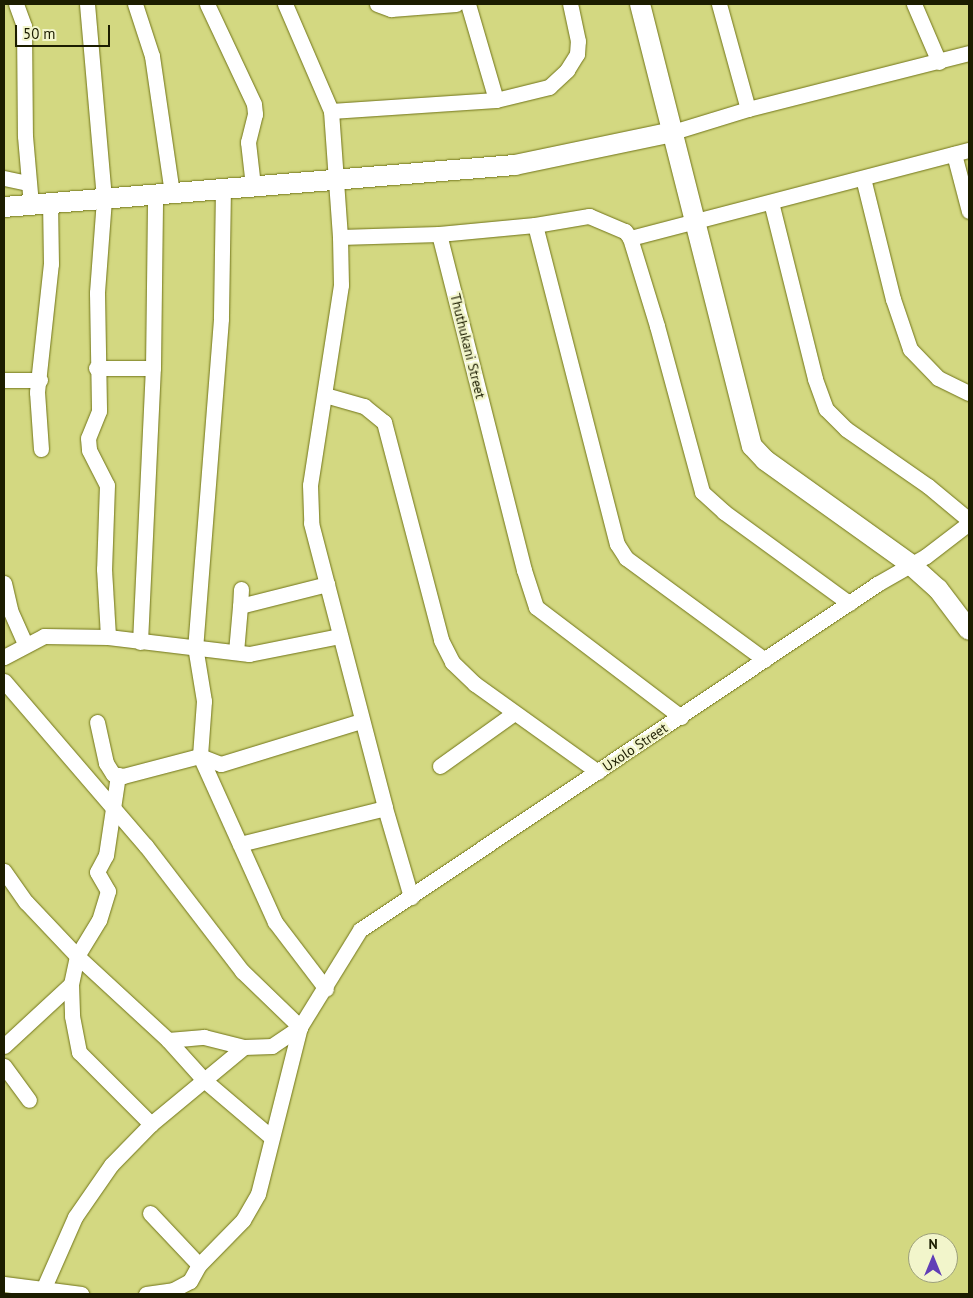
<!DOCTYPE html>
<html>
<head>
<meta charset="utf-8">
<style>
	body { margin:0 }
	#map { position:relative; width:973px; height:1298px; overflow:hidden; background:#d3d881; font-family:"PT Sans",sans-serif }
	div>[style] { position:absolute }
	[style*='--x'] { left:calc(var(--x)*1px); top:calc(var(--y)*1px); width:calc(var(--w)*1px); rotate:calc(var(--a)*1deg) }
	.roads { filter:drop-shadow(0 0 1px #717418) drop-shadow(0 0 1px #717418) }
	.street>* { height:15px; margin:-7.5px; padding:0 7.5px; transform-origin:7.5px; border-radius:7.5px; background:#fff }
	.secondary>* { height:20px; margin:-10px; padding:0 10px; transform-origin:10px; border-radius:10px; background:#fff }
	span { translate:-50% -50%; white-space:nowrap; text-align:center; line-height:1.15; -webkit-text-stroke:4.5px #f2f5cb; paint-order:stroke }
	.street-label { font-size:14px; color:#1c1d00 }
	.frame { position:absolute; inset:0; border:5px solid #1c1d00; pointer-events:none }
	.north { position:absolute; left:908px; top:1233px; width:50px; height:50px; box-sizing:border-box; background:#f2f5cb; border:1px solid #9c9f7a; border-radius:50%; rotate:0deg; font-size:14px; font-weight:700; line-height:20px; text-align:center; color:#1c1d00 }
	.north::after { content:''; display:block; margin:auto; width:18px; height:22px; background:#613eb6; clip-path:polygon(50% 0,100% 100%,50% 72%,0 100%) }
	.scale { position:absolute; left:15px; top:25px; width:95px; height:22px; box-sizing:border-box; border:2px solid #1c1d00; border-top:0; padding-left:6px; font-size:15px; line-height:18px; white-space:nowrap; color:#1c1d00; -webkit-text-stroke:4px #f2f5cb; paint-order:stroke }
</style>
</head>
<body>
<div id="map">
	<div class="roads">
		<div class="street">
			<div style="--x:16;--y:4;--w:23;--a:70"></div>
			<div style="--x:24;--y:26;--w:110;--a:89.5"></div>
			<div style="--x:25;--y:136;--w:69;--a:85"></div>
			<div style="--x:87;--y:4;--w:196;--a:85"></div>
			<div style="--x:104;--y:199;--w:94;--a:94.3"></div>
			<div style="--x:97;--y:293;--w:118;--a:89"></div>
			<div style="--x:99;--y:411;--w:29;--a:112"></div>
			<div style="--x:88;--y:438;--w:12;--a:85"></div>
			<div style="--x:89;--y:450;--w:39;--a:63"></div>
			<div style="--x:107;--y:485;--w:84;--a:92"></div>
			<div style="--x:104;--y:569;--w:68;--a:86.6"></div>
			<div style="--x:135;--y:4;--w:55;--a:71.9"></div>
			<div style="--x:152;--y:56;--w:138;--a:81.7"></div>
			<div style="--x:207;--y:4;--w:110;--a:64.8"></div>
			<div style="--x:254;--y:104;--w:10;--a:84"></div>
			<div style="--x:255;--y:114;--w:29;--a:104"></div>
			<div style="--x:248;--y:142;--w:44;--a:83.5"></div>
			<div style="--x:285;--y:4;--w:116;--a:66.7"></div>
			<div style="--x:331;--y:111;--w:126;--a:85.9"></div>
			<div style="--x:340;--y:237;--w:48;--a:88.8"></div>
			<div style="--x:341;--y:285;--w:202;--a:98.8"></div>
			<div style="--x:310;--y:485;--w:38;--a:88"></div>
			<div style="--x:311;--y:523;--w:294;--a:75.4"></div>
			<div style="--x:385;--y:808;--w:93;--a:73.7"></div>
			<div style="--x:377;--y:4;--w:15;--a:20"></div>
			<div style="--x:391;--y:9;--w:65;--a:-4.4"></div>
			<div style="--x:468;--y:4;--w:100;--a:73.7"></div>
			<div style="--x:719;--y:4;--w:109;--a:74.6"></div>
			<div style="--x:914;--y:4;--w:63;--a:66.7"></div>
			<div style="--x:331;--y:111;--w:165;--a:-3.8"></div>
			<div style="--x:496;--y:100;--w:55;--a:-13.8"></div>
			<div style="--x:549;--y:87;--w:25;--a:-43"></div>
			<div style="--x:567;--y:70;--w:19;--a:-58"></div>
			<div style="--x:577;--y:54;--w:13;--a:-86"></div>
			<div style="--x:578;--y:41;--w:38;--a:-102"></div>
			<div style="--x:673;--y:132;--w:78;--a:-17"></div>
			<div style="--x:748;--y:109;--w:228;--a:-14.2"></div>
			<div style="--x:954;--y:154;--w:59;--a:75.3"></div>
			<div style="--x:4;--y:178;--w:24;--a:12"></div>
			<div style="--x:863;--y:178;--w:125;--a:76.1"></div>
			<div style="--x:893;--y:299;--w:53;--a:71.2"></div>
			<div style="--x:910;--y:349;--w:40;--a:46"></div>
			<div style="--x:938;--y:378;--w:34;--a:26"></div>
			<div style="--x:223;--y:188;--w:131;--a:90.9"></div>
			<div style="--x:221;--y:319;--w:328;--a:94.5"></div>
			<div style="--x:195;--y:646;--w:56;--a:80.7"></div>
			<div style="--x:204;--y:701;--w:55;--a:94.2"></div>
			<div style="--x:200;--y:756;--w:182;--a:65.7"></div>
			<div style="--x:275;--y:922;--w:84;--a:52.7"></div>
			<div style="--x:771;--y:202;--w:182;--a:76"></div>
			<div style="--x:815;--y:379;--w:32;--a:70"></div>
			<div style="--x:826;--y:409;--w:28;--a:45"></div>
			<div style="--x:846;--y:429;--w:100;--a:34.8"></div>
			<div style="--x:928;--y:486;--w:53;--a:39.7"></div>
			<div style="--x:535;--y:225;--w:329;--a:75.6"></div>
			<div style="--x:617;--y:544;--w:17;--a:57"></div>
			<div style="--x:626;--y:558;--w:172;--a:36.3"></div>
			<div style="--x:439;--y:234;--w:347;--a:75.8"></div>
			<div style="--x:524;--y:570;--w:39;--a:72"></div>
			<div style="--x:536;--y:607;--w:182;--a:37.2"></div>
			<div style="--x:340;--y:237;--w:99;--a:-1.7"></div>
			<div style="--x:439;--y:234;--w:96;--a:-5.4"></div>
			<div style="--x:535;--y:225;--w:55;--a:-9.5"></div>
			<div style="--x:589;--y:216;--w:39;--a:23"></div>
			<div style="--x:625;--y:231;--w:9;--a:54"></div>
			<div style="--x:630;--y:238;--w:92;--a:72.9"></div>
			<div style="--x:657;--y:326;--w:172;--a:74.8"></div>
			<div style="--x:702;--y:492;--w:30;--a:42"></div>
			<div style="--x:724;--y:512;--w:155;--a:36.1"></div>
			<div style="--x:630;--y:238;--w:350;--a:-14.6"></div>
			<div style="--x:96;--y:368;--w:57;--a:0"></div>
			<div style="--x:4;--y:380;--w:36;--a:0"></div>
			<div style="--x:325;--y:395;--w:41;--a:15.8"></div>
			<div style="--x:364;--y:406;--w:26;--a:39"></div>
			<div style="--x:384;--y:422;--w:225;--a:75.3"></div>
			<div style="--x:441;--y:640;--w:25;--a:63"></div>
			<div style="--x:452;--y:662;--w:32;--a:44"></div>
			<div style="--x:475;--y:684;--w:151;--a:35.6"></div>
			<div style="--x:41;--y:449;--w:57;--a:-94"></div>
			<div style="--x:37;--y:392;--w:129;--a:-83.8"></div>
			<div style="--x:51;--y:264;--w:61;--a:-90.9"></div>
			<div style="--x:4;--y:583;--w:28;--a:77"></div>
			<div style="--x:10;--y:610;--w:36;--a:66"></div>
			<div style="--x:241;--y:589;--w:17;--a:93"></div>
			<div style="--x:240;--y:606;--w:90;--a:-14.2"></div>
			<div style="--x:140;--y:642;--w:274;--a:-87.3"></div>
			<div style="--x:153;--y:368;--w:174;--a:-89.3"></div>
			<div style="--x:236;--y:652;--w:46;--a:-85"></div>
			<div style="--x:4;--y:657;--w:45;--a:-27.7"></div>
			<div style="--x:44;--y:636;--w:64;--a:0.9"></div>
			<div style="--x:108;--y:637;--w:142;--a:6.9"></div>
			<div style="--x:249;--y:654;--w:93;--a:-11.2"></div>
			<div style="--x:4;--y:681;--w:218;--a:49.3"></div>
			<div style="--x:146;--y:846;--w:158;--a:52.5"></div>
			<div style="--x:242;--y:971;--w:81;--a:44"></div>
			<div style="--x:300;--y:1027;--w:34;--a:146"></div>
			<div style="--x:272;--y:1046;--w:28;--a:178"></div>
			<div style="--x:244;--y:1047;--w:121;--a:140.4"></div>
			<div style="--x:151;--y:1124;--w:57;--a:134.3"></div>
			<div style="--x:111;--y:1165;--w:63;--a:124.7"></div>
			<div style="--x:75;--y:1217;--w:84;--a:113.8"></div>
			<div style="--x:97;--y:722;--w:42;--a:77.6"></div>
			<div style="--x:106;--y:763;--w:13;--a:58"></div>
			<div style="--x:113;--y:774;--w:10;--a:11"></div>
			<div style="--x:123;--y:776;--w:80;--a:-14.6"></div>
			<div style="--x:200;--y:756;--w:22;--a:21"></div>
			<div style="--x:221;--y:764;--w:146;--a:-17.1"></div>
			<div style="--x:440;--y:766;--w:91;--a:-35.6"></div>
			<div style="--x:118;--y:775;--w:81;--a:98.5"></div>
			<div style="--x:106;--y:855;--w:19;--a:118"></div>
			<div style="--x:97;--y:872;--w:22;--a:60"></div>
			<div style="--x:108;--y:891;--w:30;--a:107"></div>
			<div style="--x:99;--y:920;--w:42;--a:121.4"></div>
			<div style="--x:77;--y:956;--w:29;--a:102"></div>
			<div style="--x:71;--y:984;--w:32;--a:88"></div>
			<div style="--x:72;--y:1016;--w:37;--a:79"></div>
			<div style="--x:79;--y:1052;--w:102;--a:45"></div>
			<div style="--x:240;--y:844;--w:149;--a:-13.9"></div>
			<div style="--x:4;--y:871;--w:38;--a:55"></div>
			<div style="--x:26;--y:902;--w:74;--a:46.6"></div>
			<div style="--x:77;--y:956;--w:124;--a:42.7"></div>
			<div style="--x:168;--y:1040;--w:54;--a:48"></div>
			<div style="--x:204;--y:1080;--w:88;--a:40.4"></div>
			<div style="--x:168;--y:1040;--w:36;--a:-5"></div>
			<div style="--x:204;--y:1037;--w:41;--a:14"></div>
			<div style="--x:4;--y:1046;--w:91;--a:-42.8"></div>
			<div style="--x:4;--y:1066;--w:42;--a:53.7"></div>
			<div style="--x:150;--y:1213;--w:71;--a:46.7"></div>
			<div style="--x:4;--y:1284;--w:78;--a:7.4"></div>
			<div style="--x:146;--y:1294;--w:27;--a:-8"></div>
			<div style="--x:173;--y:1290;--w:19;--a:-28"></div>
			<div style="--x:190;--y:1281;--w:18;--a:-61"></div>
			<div style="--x:199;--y:1265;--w:63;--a:-45.6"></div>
			<div style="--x:243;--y:1220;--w:30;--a:-60"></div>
			<div style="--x:258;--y:1194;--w:172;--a:-75.9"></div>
			<div style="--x:300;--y:1027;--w:114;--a:-58.3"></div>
			<div style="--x:360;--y:930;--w:622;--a:-33.79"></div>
			<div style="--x:877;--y:584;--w:56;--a:-29.7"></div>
			<div style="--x:926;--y:556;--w:54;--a:-37.5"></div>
		</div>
		<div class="secondary">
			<div style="--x:640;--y:4;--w:456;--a:75.8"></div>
			<div style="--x:752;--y:446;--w:19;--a:47"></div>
			<div style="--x:765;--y:460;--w:178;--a:35.6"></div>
			<div style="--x:910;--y:564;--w:38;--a:42"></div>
			<div style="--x:938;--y:589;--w:51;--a:52.9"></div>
			<div style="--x:4;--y:207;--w:513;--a:-4.7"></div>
			<div style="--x:515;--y:165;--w:161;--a:-11.8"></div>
		</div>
	</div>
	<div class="street-label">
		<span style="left:468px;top:346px;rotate:76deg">Thuthukani Street</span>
		<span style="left:635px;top:747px;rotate:-34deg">Uxolo Street</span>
	</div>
	<div class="frame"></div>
	<div class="north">N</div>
	<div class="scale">50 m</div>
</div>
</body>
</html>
